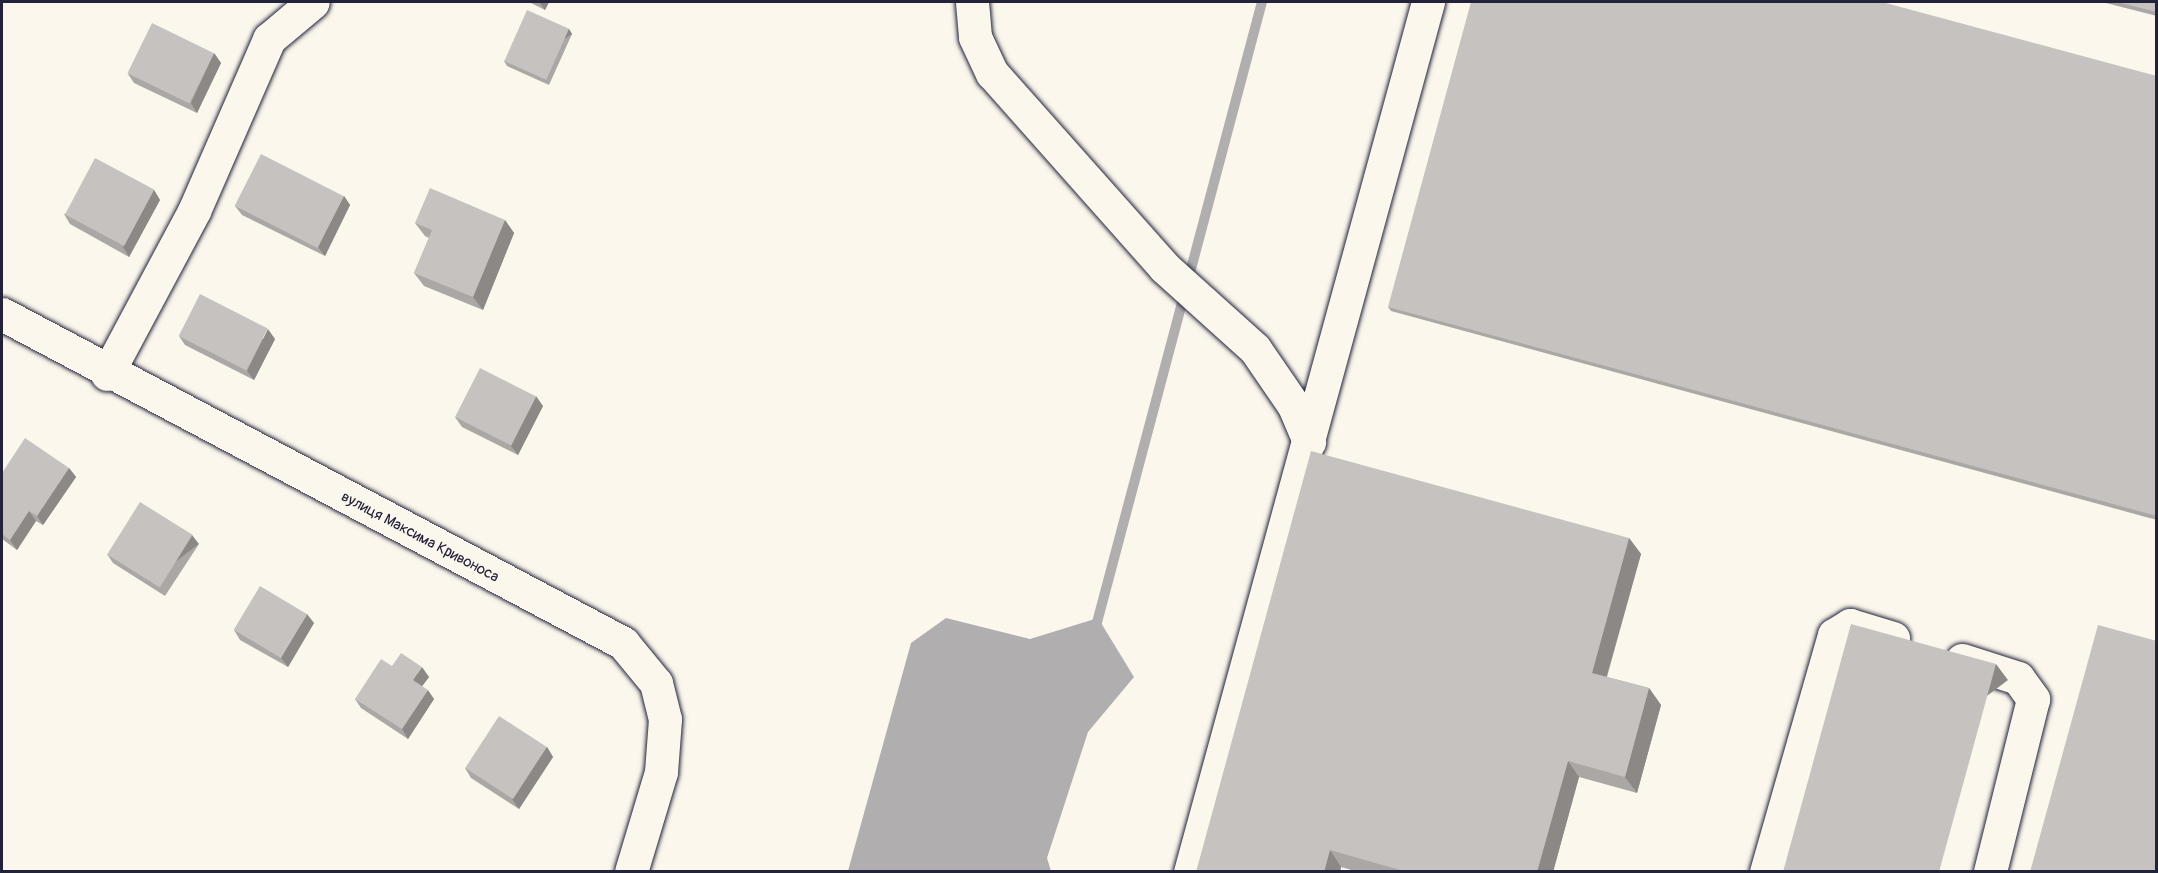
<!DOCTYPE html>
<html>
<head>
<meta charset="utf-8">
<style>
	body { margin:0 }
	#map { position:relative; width:2158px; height:873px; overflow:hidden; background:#fbf7ec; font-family:Pangolin,sans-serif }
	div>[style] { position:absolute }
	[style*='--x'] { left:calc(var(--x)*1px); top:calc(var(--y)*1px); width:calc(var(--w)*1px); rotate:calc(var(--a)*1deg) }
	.water>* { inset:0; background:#b1aeb0 }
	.stream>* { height:10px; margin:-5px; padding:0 5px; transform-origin:5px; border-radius:5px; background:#b1aeb0 }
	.roads { filter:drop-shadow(0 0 2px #22223b) drop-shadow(0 0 2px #22223b) }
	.minor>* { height:33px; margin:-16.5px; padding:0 16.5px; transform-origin:16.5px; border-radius:16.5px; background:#fbf7ec }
	.wall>* { inset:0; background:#aaa7a5 }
	.shaded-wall>* { inset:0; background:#8b8886; transform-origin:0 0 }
	.building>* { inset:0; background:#c6c2c0; transform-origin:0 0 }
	span { translate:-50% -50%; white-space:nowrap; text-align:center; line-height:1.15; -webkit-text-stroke:4.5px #fbf7ec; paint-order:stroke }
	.street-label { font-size:15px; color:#22223b }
	.frame { position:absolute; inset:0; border:3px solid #22223b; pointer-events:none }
</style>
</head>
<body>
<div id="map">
	<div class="water">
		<div style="clip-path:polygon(946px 618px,1030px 639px,1098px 618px,1134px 677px,1088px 732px,1047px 858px,1051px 871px,848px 871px,911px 643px)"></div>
	</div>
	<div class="stream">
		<div style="--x:1095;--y:630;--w:650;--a:-75.11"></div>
	</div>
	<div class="roads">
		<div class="minor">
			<div style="--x:972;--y:2;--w:35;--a:85"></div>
			<div style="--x:975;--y:37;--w:40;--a:65"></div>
			<div style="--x:992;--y:73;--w:259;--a:48.4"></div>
			<div style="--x:1164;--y:267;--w:122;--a:42"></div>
			<div style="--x:1255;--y:349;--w:69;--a:55.6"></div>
			<div style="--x:1294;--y:406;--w:39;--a:67"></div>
			<div style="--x:2;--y:314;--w:703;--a:27.91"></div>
			<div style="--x:623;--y:643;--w:52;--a:50.5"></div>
			<div style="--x:656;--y:683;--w:37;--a:76"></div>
			<div style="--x:665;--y:719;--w:53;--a:94.3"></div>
			<div style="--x:661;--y:772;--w:104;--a:106.7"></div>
			<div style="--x:107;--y:374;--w:185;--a:-61.9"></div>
			<div style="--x:194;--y:211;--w:188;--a:-66.4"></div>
			<div style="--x:269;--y:39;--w:57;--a:-40.1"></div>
			<div style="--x:1962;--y:660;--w:59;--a:17.8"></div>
			<div style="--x:2018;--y:678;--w:26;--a:54"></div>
			<div style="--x:2033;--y:699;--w:178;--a:104"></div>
			<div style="--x:1190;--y:872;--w:902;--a:-74.7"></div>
			<div style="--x:1766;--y:872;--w:247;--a:-74"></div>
			<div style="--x:1834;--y:635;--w:19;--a:-32"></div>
			<div style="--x:1850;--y:625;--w:45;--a:16.8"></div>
		</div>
	</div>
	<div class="wall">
		<div style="clip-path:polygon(529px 2px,549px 2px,545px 10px)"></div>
		<div style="clip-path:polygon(2102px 2px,2157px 2px,2157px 16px)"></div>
		<div style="clip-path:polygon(569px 29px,572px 34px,549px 85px,507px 66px,504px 61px)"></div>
		<div style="clip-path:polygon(214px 53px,221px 63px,197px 113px,134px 83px,128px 74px)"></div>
		<div style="clip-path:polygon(2157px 76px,2157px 520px,1391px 311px,1388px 307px)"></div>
		<div style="clip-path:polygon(154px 190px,160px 200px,129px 257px,70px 224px,64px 214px)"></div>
		<div style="clip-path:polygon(344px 196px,350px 205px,325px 256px,242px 215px,235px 206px)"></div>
		<div style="clip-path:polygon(505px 220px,514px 233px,483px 310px,424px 286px,414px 273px,429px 238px,425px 236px,415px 223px)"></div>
		<div style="clip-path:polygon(179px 336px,275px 339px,254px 380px,185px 345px)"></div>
		<div style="clip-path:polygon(543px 406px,518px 455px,462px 427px,455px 417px)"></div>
		<div style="clip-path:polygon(69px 468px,76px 477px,43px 525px,36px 521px,17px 550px,2px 539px,2px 473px)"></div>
		<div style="clip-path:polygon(1629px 538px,1641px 554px,1607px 677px,1649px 688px,1661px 705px,1637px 793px,1579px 777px,1553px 872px,1358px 872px,1341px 867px,1340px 872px,1196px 872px)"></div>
		<div style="clip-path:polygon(199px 544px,165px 596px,113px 563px,107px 554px)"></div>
		<div style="clip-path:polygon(314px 623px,288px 667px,240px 640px,234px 630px)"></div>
		<div style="clip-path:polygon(392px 666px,429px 677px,422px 686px,434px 699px,408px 739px,361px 708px,355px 699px)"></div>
		<div style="clip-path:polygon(547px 747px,553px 757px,519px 809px,471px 778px,465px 768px)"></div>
	</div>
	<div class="shaded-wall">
		<div style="clip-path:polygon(539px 2px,549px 2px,545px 10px)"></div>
		<div style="left:569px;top:29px;width:6px;height:56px;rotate:59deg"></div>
		<div style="clip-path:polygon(214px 53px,221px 63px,197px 113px,191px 103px)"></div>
		<div style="clip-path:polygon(154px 190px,160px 200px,129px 257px,123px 247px)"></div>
		<div style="clip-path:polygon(344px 196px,350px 205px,325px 256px,318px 247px)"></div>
		<div style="clip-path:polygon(505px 220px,514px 233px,483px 310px,473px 297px)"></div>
		<div style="clip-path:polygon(268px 329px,275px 339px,254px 380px,247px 371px)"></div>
		<div style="clip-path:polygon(536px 396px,543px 406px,518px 455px,511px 446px)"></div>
		<div style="clip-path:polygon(69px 468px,76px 477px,43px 525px,37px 516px)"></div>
		<div style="clip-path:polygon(29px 511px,36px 521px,17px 550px,10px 540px)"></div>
		<div style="left:192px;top:535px;width:11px;height:62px;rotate:52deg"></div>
		<div style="clip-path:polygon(1629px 538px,1641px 554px,1603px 689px,1592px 673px)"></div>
		<div style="clip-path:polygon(307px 614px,314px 623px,288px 667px,281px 658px)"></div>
		<div style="left:1996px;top:664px;width:20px;height:216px;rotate:53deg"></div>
		<div style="clip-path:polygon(422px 667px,429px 677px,420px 689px,413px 680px)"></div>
		<div style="clip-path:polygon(1649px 688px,1661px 705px,1637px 793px,1625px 777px)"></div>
		<div style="clip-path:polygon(428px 690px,434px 699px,408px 739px,402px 729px)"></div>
		<div style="clip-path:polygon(547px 747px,553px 757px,519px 809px,512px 799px)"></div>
		<div style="clip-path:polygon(1568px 761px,1579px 777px,1553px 872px,1537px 872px)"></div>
		<div style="clip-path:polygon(1330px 850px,1341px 867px,1340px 872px,1324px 872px)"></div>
	</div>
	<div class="building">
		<div style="clip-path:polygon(1471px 2px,1882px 2px,2157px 76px,2157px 516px,1388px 307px)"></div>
		<div style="clip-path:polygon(2117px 2px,2157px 2px,2157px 12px)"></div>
		<div style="left:527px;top:10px;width:46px;height:56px;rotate:24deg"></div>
		<div style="left:152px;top:23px;width:69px;height:56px;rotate:26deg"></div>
		<div style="left:261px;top:154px;width:93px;height:58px;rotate:27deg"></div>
		<div style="left:95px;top:158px;width:67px;height:64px;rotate:28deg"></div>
		<div style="clip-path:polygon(430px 188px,505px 220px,473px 297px,414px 273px,432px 230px,415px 223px)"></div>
		<div style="left:200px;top:294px;width:76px;height:47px;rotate:27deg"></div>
		<div style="left:480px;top:368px;width:63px;height:55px;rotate:27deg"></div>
		<div style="clip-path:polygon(25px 438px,69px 468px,37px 516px,29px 511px,10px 540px,2px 534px,2px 473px)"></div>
		<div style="clip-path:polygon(1311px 451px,1629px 538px,1592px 673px,1649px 688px,1625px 777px,1568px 761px,1537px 872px,1407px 872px,1330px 850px,1324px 872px,1196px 872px)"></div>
		<div style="left:140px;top:502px;width:62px;height:62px;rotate:32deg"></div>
		<div style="left:260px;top:586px;width:55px;height:51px;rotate:31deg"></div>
		<div style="clip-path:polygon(1851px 624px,1996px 664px,1939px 872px,1783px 872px)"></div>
		<div style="clip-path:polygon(2098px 625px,2157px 641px,2157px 872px,2030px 872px)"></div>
		<div style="clip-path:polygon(401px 653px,422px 667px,413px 680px,428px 690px,402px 729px,355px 699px,381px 659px,392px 666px)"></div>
		<div style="left:499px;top:716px;width:57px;height:62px;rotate:33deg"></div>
	</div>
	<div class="street-label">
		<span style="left:420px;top:537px;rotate:28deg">вулиця Максима Кривоноса</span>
	</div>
	<div class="frame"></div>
</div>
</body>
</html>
